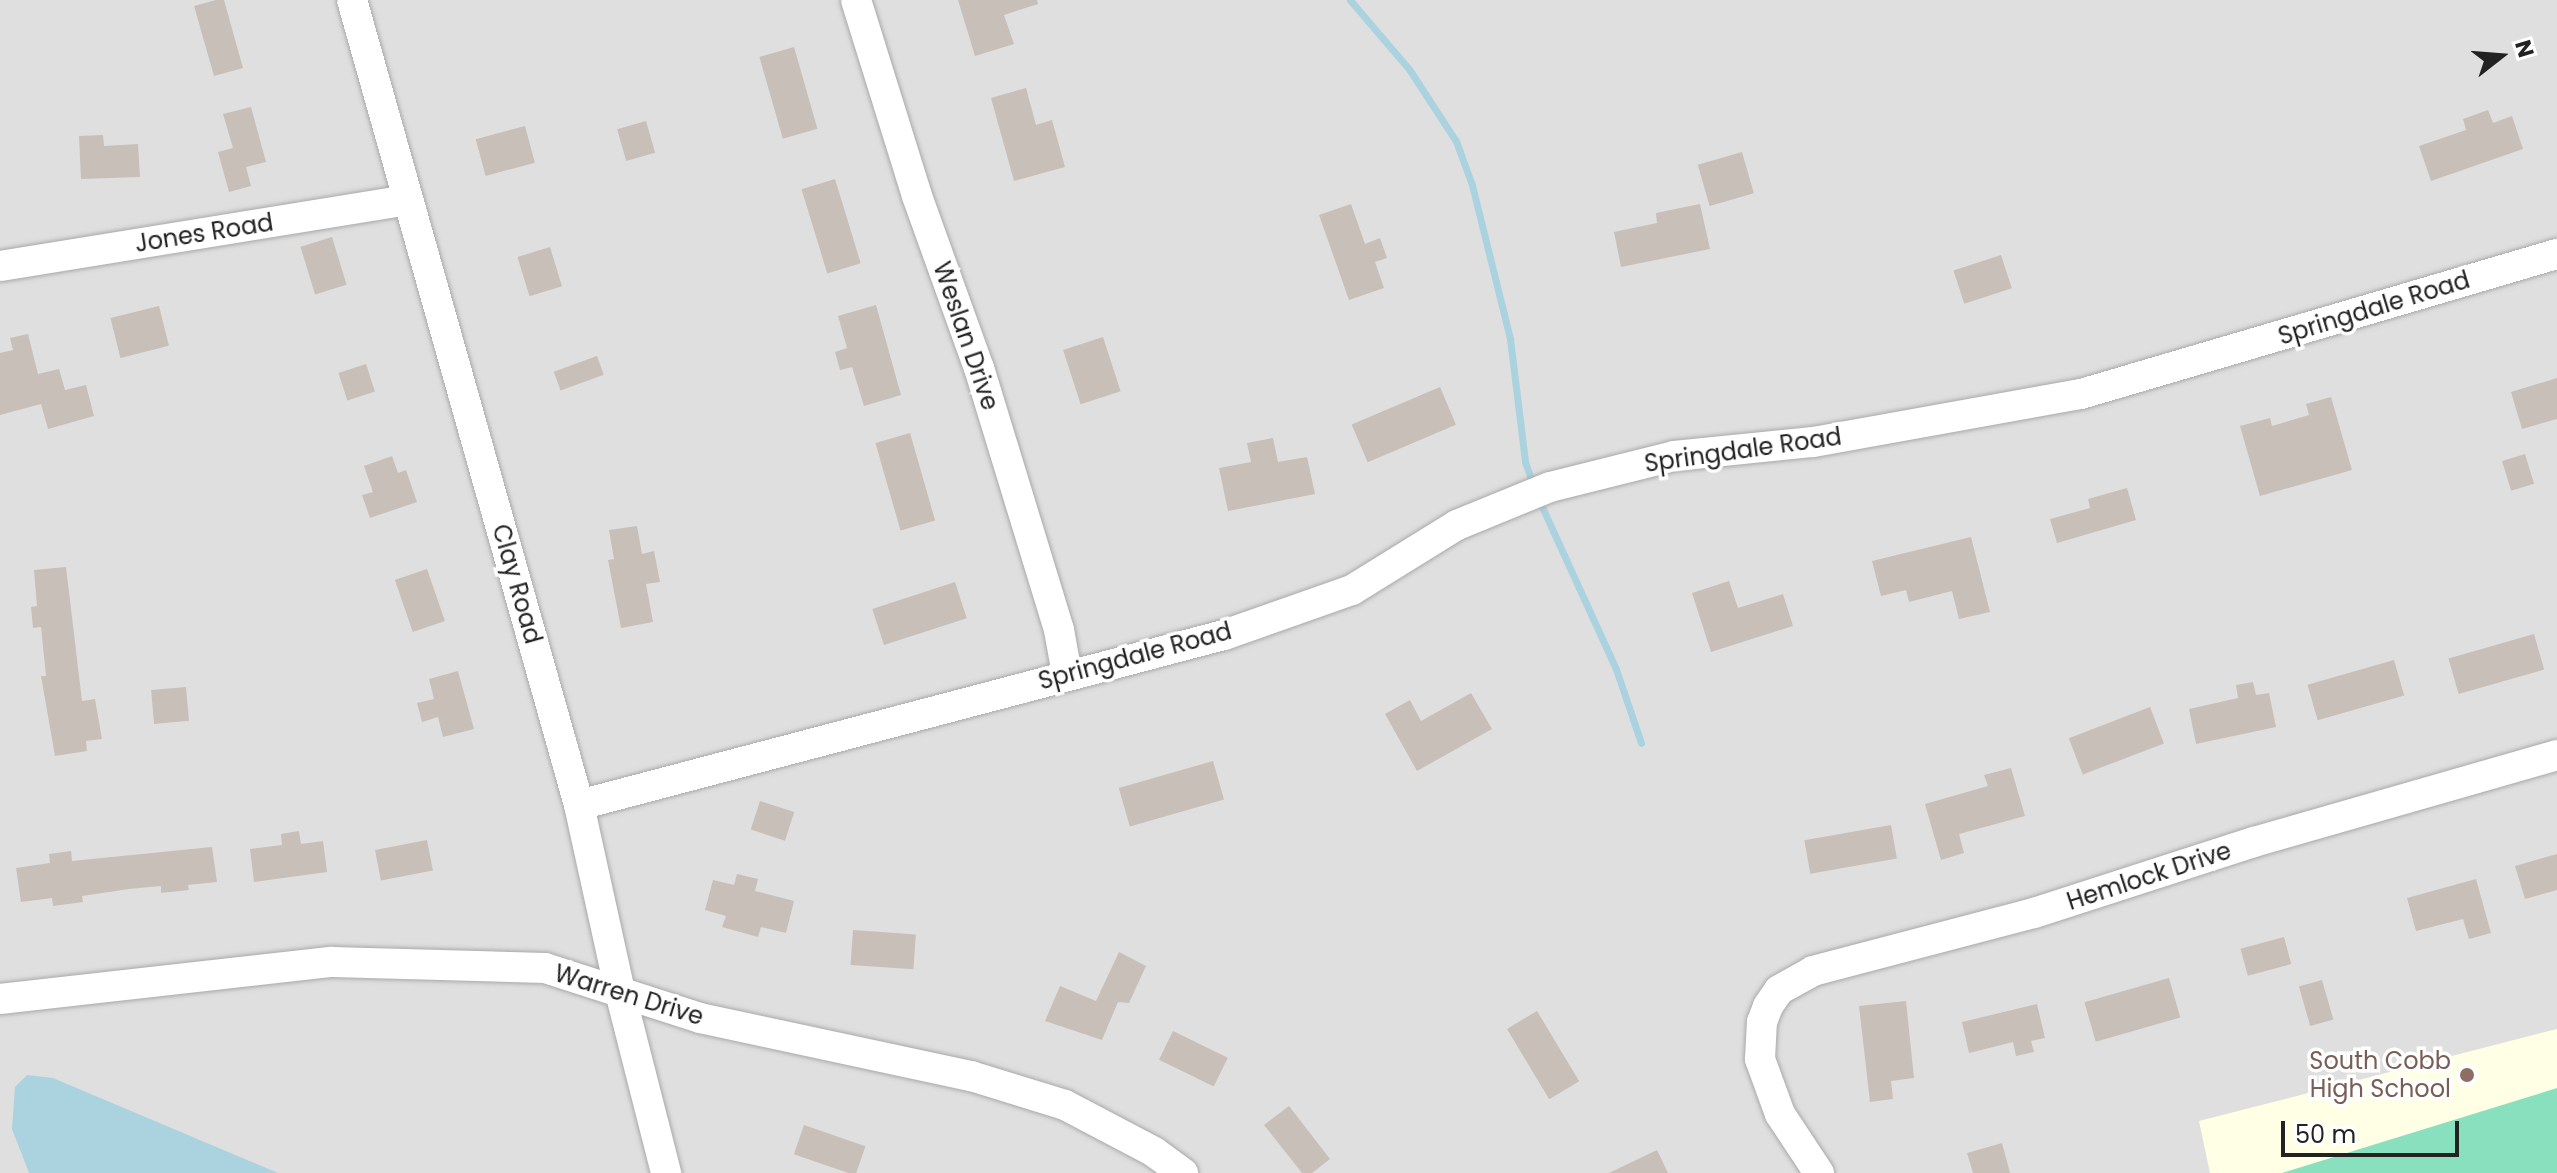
<!DOCTYPE html>
<html>
<head>
<meta charset="utf-8">
<style>
	body { margin:0 }
	#map { position:relative; width:2557px; height:1173px; overflow:hidden; background:#f2efe9; font-family:Poppins,sans-serif }
	div>[style] { position:absolute }
	.residential>* { inset:0; background:#e0dfdf; transform-origin:0 0 }
	.education>* { inset:0; background:#ffffe5 }
	.pitch>* { inset:0; background:#88e0be }
	.water>* { inset:0; background:#aad3df }
	.stream>* { height:7px; margin:-3.5px; padding:0 3.5px; transform-origin:3.5px; border-radius:3.5px; background:#aad3df }
	.building>* { inset:0; background:#c7bfb8; transform-origin:0 0 }
	.roads { filter:drop-shadow(0 0 2px #a9a9a9) drop-shadow(0 0 2px #a9a9a9) }
	.minor>* { height:30px; margin:-15px; padding:0 15px; transform-origin:15px; border-radius:15px; background:#fff }
	.dots>* { width:22px; height:22px; translate:-50% -50%; box-sizing:border-box; border:4px solid #fff; border-radius:50% }
	span { translate:-50% -50%; white-space:nowrap; text-align:center; line-height:1.15; -webkit-text-stroke:7px #fff; paint-order:stroke }
	.street-label { font-size:24px; color:#222 }
	.education-label { font-size:24px; color:#785e54 }
	.right { translate:-100% -50%; text-align:right }
	.north { position:absolute; left:2461px; top:16px; width:80px; height:80px; -webkit-text-stroke:6px #fff; paint-order:stroke; rotate:73deg; font-size:22px; font-weight:700; line-height:32px; text-align:center; color:#222 }
	.north::after { content:''; display:block; margin:auto; width:28px; height:36px; background:#222; clip-path:polygon(50% 0,100% 100%,50% 72%,0 100%) }
	.scale { position:absolute; left:2281px; top:1121px; width:178px; height:36px; box-sizing:border-box; border:4px solid #222; border-top:0; padding-left:10px; font-size:24px; line-height:28px; white-space:nowrap; color:#222; -webkit-text-stroke:6px #fff; paint-order:stroke }
</style>
</head>
<body>
<div id="map">
	<div class="residential">
		<div style="left:0;top:0;width:2557px;height:1173px"></div>
	</div>
	<div class="education">
		<div style="clip-path:polygon(2557px 1029px,2557px 1173px,2210px 1173px,2199px 1121px)"></div>
	</div>
	<div class="pitch">
		<div style="clip-path:polygon(2557px 1088px,2557px 1173px,2282px 1173px)"></div>
	</div>
	<div class="water">
		<div style="clip-path:polygon(27px 1075px,53px 1078px,278px 1173px,29px 1173px,12px 1129px,15px 1087px)"></div>
	</div>
	<div class="stream">
		<div style="left:1350px;top:0;width:91px;rotate:49.5deg"></div>
		<div style="left:1409px;top:69px;width:86px;rotate:56.9deg"></div>
		<div style="left:1456px;top:141px;width:47px;rotate:70deg"></div>
		<div style="left:1472px;top:185px;width:159px;rotate:76.1deg"></div>
		<div style="left:1510px;top:339px;width:124px;rotate:83deg"></div>
		<div style="left:1525px;top:462px;width:27px;rotate:70deg"></div>
		<div style="left:1538px;top:498px;width:188px;rotate:65.5deg"></div>
		<div style="left:1616px;top:669px;width:78px;rotate:71.3deg"></div>
	</div>
	<div class="building">
		<div style="clip-path:polygon(216px 0,224px 0,243px 68px,214px 76px,194px 6px)"></div>
		<div style="clip-path:polygon(958px 0,1037px 0,1038px 4px,1004px 15px,1014px 44px,975px 56px)"></div>
		<div style="left:794px;top:47px;width:85px;height:36px;rotate:74deg"></div>
		<div style="clip-path:polygon(1026px 88px,1036px 125px,1052px 120px,1065px 167px,1014px 181px,991px 98px)"></div>
		<div style="clip-path:polygon(251px 107px,266px 162px,246px 167px,251px 186px,229px 192px,218px 152px,233px 148px,223px 114px)"></div>
		<div style="clip-path:polygon(2488px 110px,2493px 123px,2512px 116px,2523px 149px,2431px 181px,2419px 146px,2466px 130px,2463px 119px)"></div>
		<div style="left:646px;top:121px;width:33px;height:30px;rotate:74deg"></div>
		<div style="left:525px;top:126px;width:38px;height:51px;rotate:75deg"></div>
		<div style="clip-path:polygon(103px 135px,104px 146px,138px 144px,140px 177px,81px 179px,79px 136px)"></div>
		<div style="left:1742px;top:152px;width:43px;height:46px;rotate:74deg"></div>
		<div style="left:835px;top:179px;width:88px;height:35px;rotate:73deg"></div>
		<div style="clip-path:polygon(1351px 204px,1365px 244px,1380px 238px,1387px 258px,1375px 262px,1384px 288px,1349px 300px,1319px 215px)"></div>
		<div style="clip-path:polygon(1700px 204px,1710px 249px,1621px 267px,1614px 232px,1657px 223px,1656px 213px)"></div>
		<div style="left:332px;top:237px;width:50px;height:33px;rotate:73deg"></div>
		<div style="left:550px;top:247px;width:41px;height:34px;rotate:73deg"></div>
		<div style="left:2001px;top:255px;width:35px;height:50px;rotate:72deg"></div>
		<div style="clip-path:polygon(876px 305px,901px 395px,864px 406px,852px 367px,840px 370px,835px 352px,847px 348px,838px 316px)"></div>
		<div style="left:159px;top:306px;width:41px;height:50px;rotate:76deg"></div>
		<div style="clip-path:polygon(28px 334px,38px 374px,59px 369px,65px 390px,86px 385px,94px 416px,48px 429px,41px 404px,0 415px,0 353px,13px 350px,10px 338px)"></div>
		<div style="left:1103px;top:337px;width:57px;height:42px;rotate:72deg"></div>
		<div style="left:597px;top:356px;width:20px;height:46px;rotate:70deg"></div>
		<div style="left:366px;top:364px;width:29px;height:29px;rotate:72deg"></div>
		<div style="clip-path:polygon(2557px 378px,2557px 419px,2522px 429px,2511px 392px)"></div>
		<div style="left:1440px;top:387px;width:41px;height:96px;rotate:67deg"></div>
		<div style="clip-path:polygon(2331px 397px,2352px 470px,2260px 496px,2240px 426px,2270px 418px,2272px 426px,2309px 415px,2306px 404px)"></div>
		<div style="left:910px;top:433px;width:91px;height:36px;rotate:74deg"></div>
		<div style="clip-path:polygon(1273px 438px,1278px 462px,1307px 457px,1315px 494px,1228px 511px,1219px 468px,1251px 462px,1247px 443px)"></div>
		<div style="left:2525px;top:454px;width:31px;height:24px;rotate:73deg"></div>
		<div style="clip-path:polygon(392px 456px,398px 473px,406px 470px,417px 502px,370px 518px,362px 495px,373px 492px,364px 466px)"></div>
		<div style="clip-path:polygon(2127px 488px,2136px 520px,2057px 543px,2050px 519px,2090px 508px,2088px 499px)"></div>
		<div style="clip-path:polygon(637px 526px,642px 554px,654px 551px,660px 582px,646px 584px,653px 622px,621px 628px,608px 560px,614px 559px,609px 530px)"></div>
		<div style="clip-path:polygon(1971px 537px,1990px 612px,1959px 619px,1952px 591px,1909px 602px,1906px 590px,1881px 596px,1872px 561px)"></div>
		<div style="clip-path:polygon(66px 567px,82px 701px,95px 699px,102px 739px,86px 741px,87px 751px,55px 756px,41px 676px,46px 676px,41px 627px,33px 628px,31px 607px,37px 606px,34px 570px)"></div>
		<div style="left:427px;top:569px;width:55px;height:34px;rotate:71deg"></div>
		<div style="clip-path:polygon(1729px 581px,1738px 608px,1783px 594px,1793px 626px,1711px 652px,1692px 593px)"></div>
		<div style="left:955px;top:582px;width:38px;height:87px;rotate:72deg"></div>
		<div style="left:2534px;top:634px;width:37px;height:89px;rotate:74deg"></div>
		<div style="left:2394px;top:660px;width:37px;height:90px;rotate:74deg"></div>
		<div style="clip-path:polygon(458px 671px,474px 729px,443px 737px,438px 717px,422px 722px,417px 703px,434px 699px,429px 679px)"></div>
		<div style="clip-path:polygon(2253px 682px,2256px 695px,2269px 693px,2276px 727px,2196px 744px,2189px 709px,2238px 698px,2236px 685px)"></div>
		<div style="left:186px;top:687px;width:34px;height:35px;rotate:85deg"></div>
		<div style="clip-path:polygon(1471px 693px,1492px 729px,1417px 771px,1385px 714px,1410px 700px,1421px 721px)"></div>
		<div style="left:2150px;top:707px;width:39px;height:87px;rotate:69deg"></div>
		<div style="left:1213px;top:761px;width:40px;height:98px;rotate:74deg"></div>
		<div style="clip-path:polygon(2011px 768px,2025px 816px,1959px 834px,1964px 853px,1941px 860px,1925px 804px,1988px 786px,1984px 775px)"></div>
		<div style="left:760px;top:801px;width:36px;height:30px;rotate:18deg"></div>
		<div style="left:1891px;top:825px;width:34px;height:88px;rotate:80deg"></div>
		<div style="clip-path:polygon(299px 831px,301px 844px,323px 841px,327px 872px,254px 882px,250px 849px,282px 845px,281px 834px)"></div>
		<div style="left:427px;top:840px;width:31px;height:53px;rotate:79deg"></div>
		<div style="clip-path:polygon(212px 847px,217px 882px,188px 885px,189px 890px,161px 893px,161px 886px,129px 889px,82px 896px,83px 902px,53px 906px,52px 898px,21px 902px,16px 868px,50px 863px,49px 854px,71px 851px,72px 861px)"></div>
		<div style="clip-path:polygon(2557px 854px,2557px 890px,2525px 899px,2515px 866px)"></div>
		<div style="clip-path:polygon(737px 874px,758px 879px,755px 891px,794px 901px,786px 933px,761px 927px,758px 937px,722px 927px,726px 916px,705px 910px,713px 880px,734px 885px)"></div>
		<div style="clip-path:polygon(2476px 879px,2491px 933px,2469px 939px,2463px 919px,2416px 931px,2407px 898px)"></div>
		<div style="left:853px;top:930px;width:63px;height:35px;rotate:4deg"></div>
		<div style="left:2284px;top:937px;width:28px;height:45px;rotate:75deg"></div>
		<div style="clip-path:polygon(1119px 952px,1146px 966px,1129px 1003px,1118px 1002px,1102px 1040px,1045px 1021px,1060px 986px,1096px 1001px)"></div>
		<div style="left:2169px;top:978px;width:41px;height:88px;rotate:74deg"></div>
		<div style="left:2322px;top:980px;width:41px;height:24px;rotate:74deg"></div>
		<div style="clip-path:polygon(1906px 1001px,1914px 1078px,1891px 1081px,1893px 1099px,1870px 1102px,1859px 1006px)"></div>
		<div style="clip-path:polygon(2037px 1004px,2045px 1038px,2031px 1041px,2034px 1052px,2016px 1056px,2013px 1042px,1969px 1053px,1962px 1022px)"></div>
		<div style="left:1537px;top:1011px;width:82px;height:35px;rotate:59deg"></div>
		<div style="left:1173px;top:1031px;width:61px;height:32px;rotate:26deg"></div>
		<div style="clip-path:polygon(1289px 1106px,1330px 1159px,1312px 1173px,1302px 1173px,1264px 1125px)"></div>
		<div style="left:804px;top:1125px;width:65px;height:31px;rotate:19deg"></div>
		<div style="clip-path:polygon(2002px 1143px,2010px 1173px,1973px 1173px,1967px 1153px)"></div>
		<div style="clip-path:polygon(1657px 1150px,1668px 1173px,1609px 1173px)"></div>
	</div>
	<div class="roads">
		<div class="minor">
			<div style="left:352px;top:0;width:836px;rotate:74.25deg"></div>
			<div style="left:579px;top:805px;width:191px;rotate:77.6deg"></div>
			<div style="left:620px;top:992px;width:187px;rotate:75.7deg"></div>
			<div style="left:856px;top:0;width:205px;rotate:72.7deg"></div>
			<div style="left:917px;top:196px;width:183px;rotate:70.2deg"></div>
			<div style="left:979px;top:368px;width:274px;rotate:73deg"></div>
			<div style="left:1059px;top:630px;width:45px;rotate:79.7deg"></div>
			<div style="left:0;top:266px;width:413px;rotate:-9.2deg"></div>
			<div style="left:579px;top:805px;width:667px;rotate:-14.77deg"></div>
			<div style="left:1224px;top:635px;width:136px;rotate:-19.4deg"></div>
			<div style="left:1352px;top:590px;width:123px;rotate:-31.8deg"></div>
			<div style="left:1457px;top:525px;width:100px;rotate:-22.2deg"></div>
			<div style="left:1550px;top:487px;width:128px;rotate:-14deg"></div>
			<div style="left:1674px;top:456px;width:140px;rotate:-5.8deg"></div>
			<div style="left:1813px;top:442px;width:272px;rotate:-10.2deg"></div>
			<div style="left:2081px;top:394px;width:496px;rotate:-16.4deg"></div>
			<div style="left:0;top:999px;width:334px;rotate:-6.4deg"></div>
			<div style="left:332px;top:962px;width:213px;rotate:1.6deg"></div>
			<div style="left:545px;top:968px;width:163px;rotate:17.9deg"></div>
			<div style="left:700px;top:1018px;width:277px;rotate:12.1deg"></div>
			<div style="left:971px;top:1076px;width:98px;rotate:17.1deg"></div>
			<div style="left:1065px;top:1105px;width:101px;rotate:27.8deg"></div>
			<div style="left:1154px;top:1152px;width:36px;rotate:36deg"></div>
			<div style="left:1819px;top:1173px;width:71px;rotate:-123.5deg"></div>
			<div style="left:1780px;top:1114px;width:59px;rotate:-110deg"></div>
			<div style="left:1760px;top:1059px;width:37px;rotate:-87deg"></div>
			<div style="left:1762px;top:1022px;width:17px;rotate:-69deg"></div>
			<div style="left:1768px;top:1006px;width:19px;rotate:-55deg"></div>
			<div style="left:1779px;top:990px;width:39px;rotate:-29deg"></div>
			<div style="left:1813px;top:971px;width:228px;rotate:-14.7deg"></div>
			<div style="left:2034px;top:913px;width:231px;rotate:-17.9deg"></div>
			<div style="left:2254px;top:842px;width:315px;rotate:-16deg"></div>
		</div>
	</div>
	<div class="dots">
		<div style="left:2467px;top:1075px;background:#8d6e63"></div>
	</div>
	<div class="street-label">
		<span style="left:204px;top:233px;rotate:-9deg">Jones Road</span>
		<span style="left:2374px;top:308px;rotate:-17deg">Springdale Road</span>
		<span style="left:966px;top:336px;rotate:71deg">Weslan Drive</span>
		<span style="left:1743px;top:450px;rotate:-8deg">Springdale Road</span>
		<span style="left:517px;top:584px;rotate:74deg">Clay Road</span>
		<span style="left:1135px;top:656px;rotate:-15deg">Springdale Road</span>
		<span style="left:2149px;top:876px;rotate:-18deg">Hemlock Drive</span>
		<span style="left:629px;top:995px;rotate:17deg">Warren Drive</span>
	</div>
	<div class="education-label">
		<span class="right" style="left:2451px;top:1075px">South Cobb<br>High School</span>
	</div>
	<div class="north">N</div>
	<div class="scale">50 m</div>
</div>
</body>
</html>
